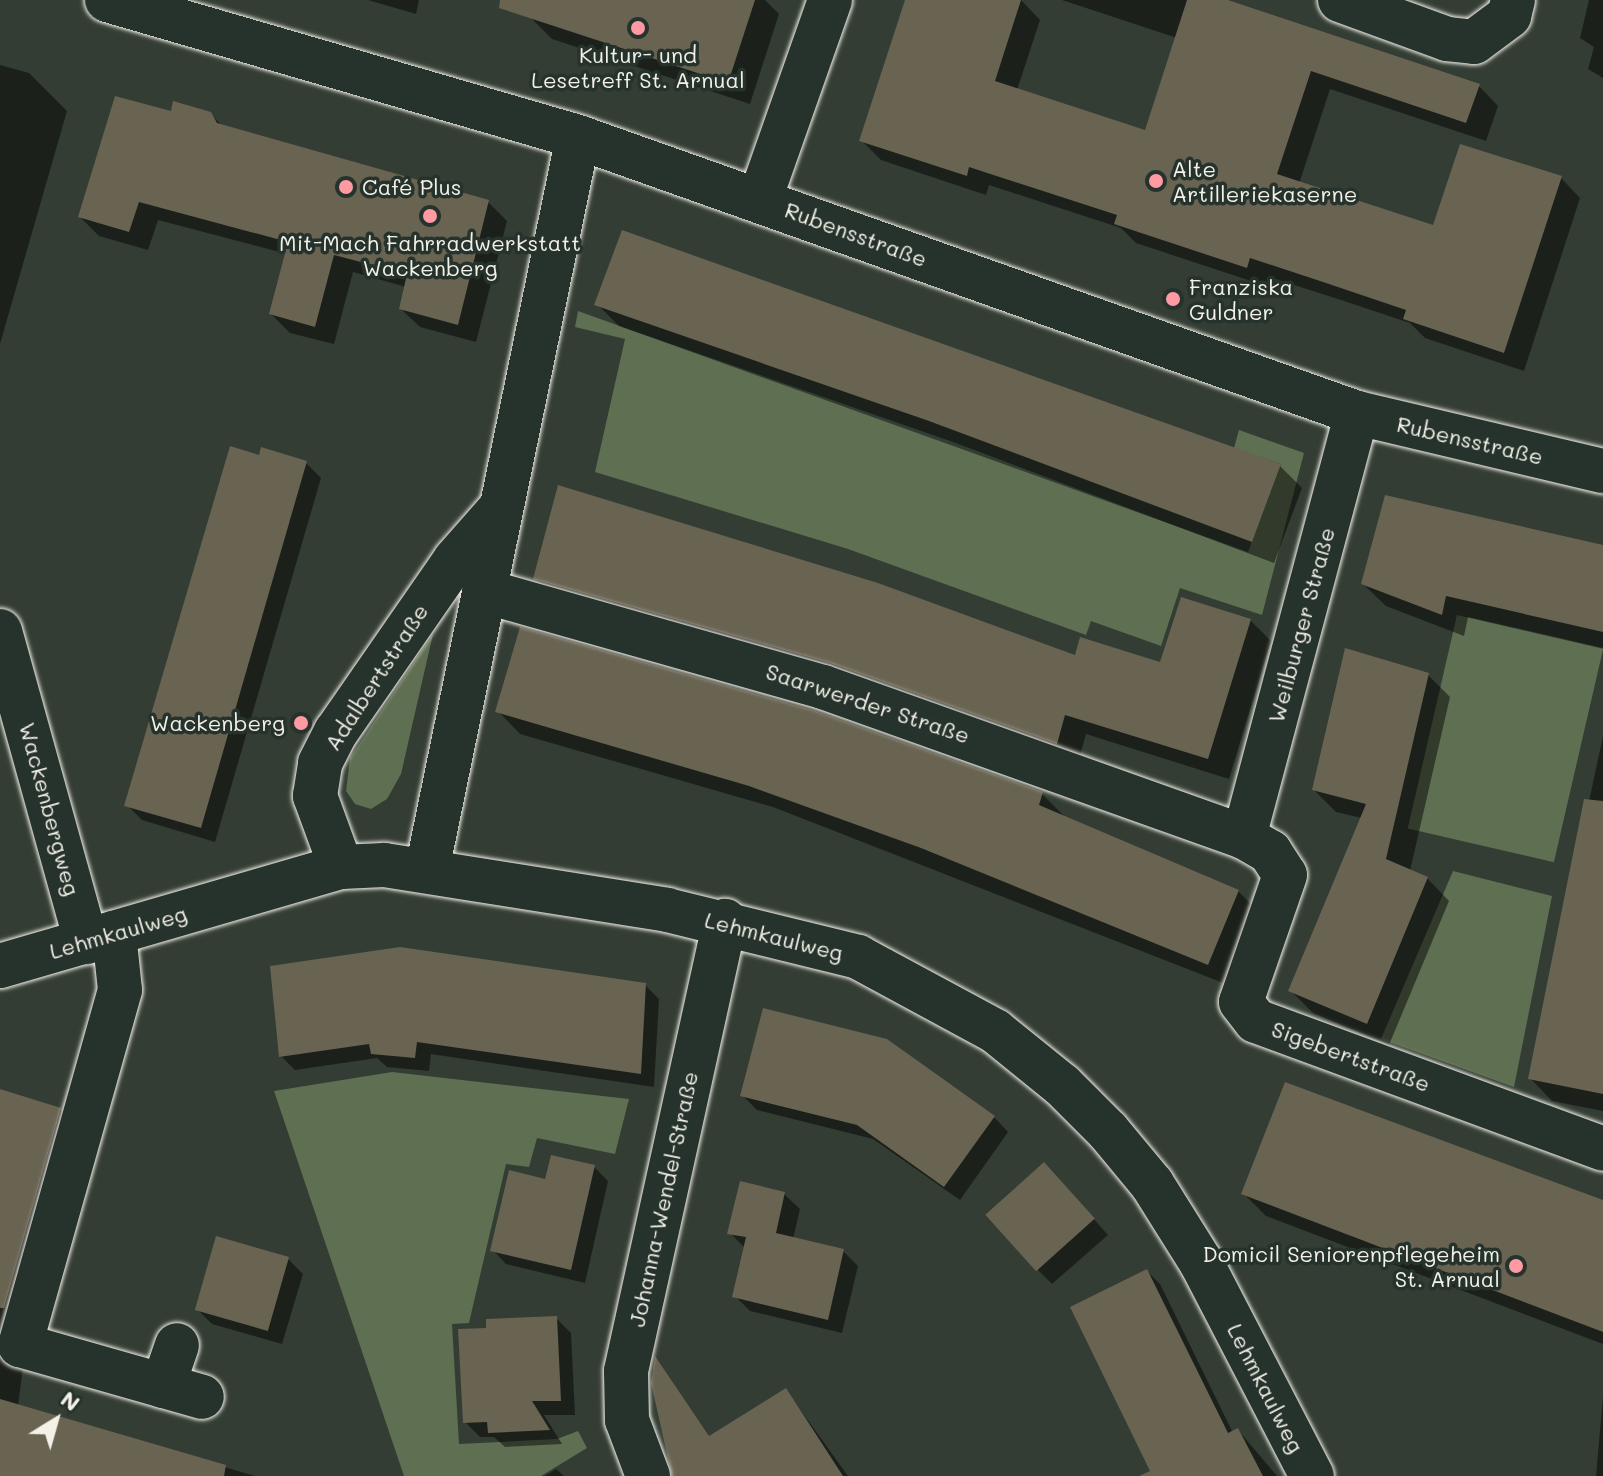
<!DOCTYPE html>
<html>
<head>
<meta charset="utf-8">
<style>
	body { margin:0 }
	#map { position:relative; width:1603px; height:1476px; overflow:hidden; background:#333d34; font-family:Mali,sans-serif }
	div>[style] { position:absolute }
	.green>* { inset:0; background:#5f6f51; transform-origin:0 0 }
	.shadow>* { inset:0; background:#0007 }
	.building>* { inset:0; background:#696351; transform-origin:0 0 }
	.roads { filter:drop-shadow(0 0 2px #f4f1e8) drop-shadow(0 0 2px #f4f1e8) }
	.minor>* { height:44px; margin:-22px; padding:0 22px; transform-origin:22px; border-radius:22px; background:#26332d }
	.dots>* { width:22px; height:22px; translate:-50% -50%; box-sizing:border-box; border:4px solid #26332d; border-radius:50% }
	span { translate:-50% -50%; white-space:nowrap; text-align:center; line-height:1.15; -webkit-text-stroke:7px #26332d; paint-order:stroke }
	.poi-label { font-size:22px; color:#f4f1e8 }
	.left { translate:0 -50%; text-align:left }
	.right { translate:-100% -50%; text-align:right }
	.street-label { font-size:22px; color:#f4f1e8 }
	.north { position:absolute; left:16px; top:1380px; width:80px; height:80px; -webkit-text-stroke:6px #26332d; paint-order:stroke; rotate:37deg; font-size:22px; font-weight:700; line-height:32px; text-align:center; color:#f4f1e8 }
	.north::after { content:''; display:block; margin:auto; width:28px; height:36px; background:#f4f1e8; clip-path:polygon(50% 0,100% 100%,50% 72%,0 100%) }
</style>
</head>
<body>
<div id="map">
	<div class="green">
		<div style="clip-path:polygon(578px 311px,1248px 552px,1281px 464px,1234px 448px,1239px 430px,1304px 453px,1262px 615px,1180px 588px,1161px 646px,1091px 621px,1086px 635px,848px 549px,595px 472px,625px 339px,575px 327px)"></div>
		<div style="left:1457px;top:615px;width:150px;height:219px;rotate:13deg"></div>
		<div style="clip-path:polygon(433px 634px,401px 774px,387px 799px,371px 809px,355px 804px,346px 791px,350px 758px)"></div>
		<div style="clip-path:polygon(1453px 871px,1552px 896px,1514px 1087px,1381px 1039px)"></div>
		<div style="clip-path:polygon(392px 1072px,629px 1099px,615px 1154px,537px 1138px,529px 1167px,506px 1164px,469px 1323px,452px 1324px,459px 1444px,557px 1439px,578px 1431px,587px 1448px,541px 1476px,404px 1476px,274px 1091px)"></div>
	</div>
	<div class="shadow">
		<div style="clip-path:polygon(368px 0,419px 0,416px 14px)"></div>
		<div style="clip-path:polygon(535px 0,765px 0,779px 14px,750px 104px,552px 39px,530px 17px)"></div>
		<div style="clip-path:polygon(907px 0,1021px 0,1040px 20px,1017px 90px,1147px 132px,1177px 38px,1062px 0,1221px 0,1479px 86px,1498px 106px,1486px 141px,1330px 89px,1299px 184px,1434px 227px,1561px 178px,1580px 198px,1524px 371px,1425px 338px,1410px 323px,1341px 300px,1269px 277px,1266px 286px,1136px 243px,1121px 228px,989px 185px,986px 195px,881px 160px,862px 141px)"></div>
		<div style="clip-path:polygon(1589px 0,1603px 0,1603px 78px,1588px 69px,1594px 47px,1580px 38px)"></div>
		<div style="clip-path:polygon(0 65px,29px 73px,67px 111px,0 344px)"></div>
		<div style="clip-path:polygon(173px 113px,210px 113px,224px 128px,488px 202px,507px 221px,476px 342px,420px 327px,401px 309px,406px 287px,353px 272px,334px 344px,290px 333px,271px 314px,287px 254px,158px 220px,148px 250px,99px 236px,80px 217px)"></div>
		<div style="clip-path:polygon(597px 304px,1280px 466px,1302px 488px,1274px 563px,953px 442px,619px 326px)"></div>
		<div style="clip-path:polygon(260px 457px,306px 463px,321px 478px,215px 842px,142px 820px,127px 805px)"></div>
		<div style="clip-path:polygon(1603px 548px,1603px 648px,1468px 617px,1464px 636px,1386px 606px,1363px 584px)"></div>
		<div style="clip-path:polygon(535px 578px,1076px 658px,1162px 664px,1250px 620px,1271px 641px,1229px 779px,1086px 734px,1078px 763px,556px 599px)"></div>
		<div style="clip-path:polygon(521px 629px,1042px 794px,1064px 816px,1238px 891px,1260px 913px,1231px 986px,773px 807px,520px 734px,498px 711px)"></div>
		<div style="clip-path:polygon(1428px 675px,1450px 697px,1410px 871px,1427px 878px,1449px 901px,1389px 1045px,1313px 1013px,1291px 991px,1362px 818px,1336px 812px,1314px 790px)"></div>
		<div style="clip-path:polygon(1603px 736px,1603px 1111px,1552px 1101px,1530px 1078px)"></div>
		<div style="clip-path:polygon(645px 985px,659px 999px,654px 1087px,431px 1054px,429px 1071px,387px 1067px,377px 1058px,295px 1070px,281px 1056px)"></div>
		<div style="clip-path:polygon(0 1091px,60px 1109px,88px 1138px,23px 1367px,18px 1406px,255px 1476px,0 1476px)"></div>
		<div style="clip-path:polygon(743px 1096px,994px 1117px,1008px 1132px,960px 1200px,873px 1139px,757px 1110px)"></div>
		<div style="clip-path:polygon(594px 1167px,608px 1181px,585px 1283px,506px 1264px,493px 1250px,547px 1181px)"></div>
		<div style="clip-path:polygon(1058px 1179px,1108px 1235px,1052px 1284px,1038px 1270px)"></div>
		<div style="clip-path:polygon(784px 1194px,800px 1209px,793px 1239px,843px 1251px,858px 1266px,842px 1333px,750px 1311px,735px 1296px,746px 1249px,730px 1233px)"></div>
		<div style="clip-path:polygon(1244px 1194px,1603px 1202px,1603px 1344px,1266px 1216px)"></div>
		<div style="clip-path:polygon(288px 1259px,303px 1274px,282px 1344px,212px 1324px,197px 1309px)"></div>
		<div style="clip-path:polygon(1147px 1271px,1160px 1284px,1233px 1433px,1238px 1430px,1277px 1476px,1178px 1476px)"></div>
		<div style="clip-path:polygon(556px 1318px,571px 1333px,575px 1415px,544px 1415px,562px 1444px,505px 1447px,494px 1437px,480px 1437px,465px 1422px,488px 1329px)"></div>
		<div style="clip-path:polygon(656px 1360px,710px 1438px,786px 1390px,848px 1476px,724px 1476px)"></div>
		<div style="clip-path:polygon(1603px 1396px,1603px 1476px,1596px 1476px)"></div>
		<div style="clip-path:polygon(556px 1469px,564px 1476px,545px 1476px)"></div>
	</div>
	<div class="building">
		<div style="clip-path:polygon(500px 0,755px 0,728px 83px,499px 8px)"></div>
		<div style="clip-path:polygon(905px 0,1021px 0,995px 81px,1145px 130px,1187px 0,1228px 0,1480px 84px,1466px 123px,1311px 71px,1277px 174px,1433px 225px,1460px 144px,1562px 176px,1504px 353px,1403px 319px,1406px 310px,1320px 281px,1250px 258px,1247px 268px,1114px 224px,1117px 215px,969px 167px,967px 176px,859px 141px)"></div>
		<div style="clip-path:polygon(115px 96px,171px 111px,173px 101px,211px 112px,217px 123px,489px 200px,458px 325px,399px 309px,407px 274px,334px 255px,315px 327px,269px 314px,288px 242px,139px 202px,129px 232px,78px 217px)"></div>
		<div style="clip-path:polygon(622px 230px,1281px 464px,1252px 542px,929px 421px,594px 305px)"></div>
		<div style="clip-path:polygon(230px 446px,259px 455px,261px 447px,307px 461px,201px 828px,124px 806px)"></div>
		<div style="clip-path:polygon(558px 485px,878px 583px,1075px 655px,1080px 637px,1160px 662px,1181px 597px,1251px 619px,1208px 759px,1065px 715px,1057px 744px,830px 663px,533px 579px)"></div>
		<div style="clip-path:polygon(1385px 495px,1603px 545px,1603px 632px,1446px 596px,1442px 615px,1361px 584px)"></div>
		<div style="clip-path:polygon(520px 627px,815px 711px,1043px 792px,1039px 805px,1239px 890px,1208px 965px,921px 848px,749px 786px,495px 712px)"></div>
		<div style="clip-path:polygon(1345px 648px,1429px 673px,1386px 859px,1428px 877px,1367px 1024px,1288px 991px,1366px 804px,1312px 790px)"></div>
		<div style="clip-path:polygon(1584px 799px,1603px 801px,1603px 1094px,1528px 1079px)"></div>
		<div style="clip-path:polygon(400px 947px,646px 983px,641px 1074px,417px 1042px,415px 1058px,371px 1054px,369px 1044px,279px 1057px,270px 966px)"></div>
		<div style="clip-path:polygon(763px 1008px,887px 1039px,995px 1116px,944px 1187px,857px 1125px,740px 1096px)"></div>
		<div style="clip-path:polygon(1285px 1082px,1603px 1200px,1603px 1332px,1241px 1194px)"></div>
		<div style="clip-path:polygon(0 1089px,61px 1108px,4px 1308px,0 1308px)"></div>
		<div style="clip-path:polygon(551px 1155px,595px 1165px,571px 1270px,490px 1251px,509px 1170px,545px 1179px)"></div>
		<div style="left:1044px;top:1162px;width:76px;height:79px;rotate:48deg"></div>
		<div style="clip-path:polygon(740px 1181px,785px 1192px,776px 1233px,844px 1249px,828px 1320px,732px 1297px,746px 1237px,727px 1234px)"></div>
		<div style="left:216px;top:1236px;width:76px;height:77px;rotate:16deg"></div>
		<div style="clip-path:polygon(1147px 1269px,1228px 1433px,1238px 1428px,1263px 1476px,1139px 1476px,1150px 1471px,1070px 1307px)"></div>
		<div style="clip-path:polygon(557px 1316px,561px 1401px,532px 1401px,550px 1430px,488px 1433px,487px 1422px,463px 1423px,458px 1329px,486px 1328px,486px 1319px)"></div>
		<div style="clip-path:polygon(655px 1356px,709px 1436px,786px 1388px,843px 1476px,672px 1476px,651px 1383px)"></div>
		<div style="clip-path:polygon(0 1399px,226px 1465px,224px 1476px,0 1476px)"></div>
	</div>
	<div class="roads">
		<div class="minor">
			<div style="left:107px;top:0;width:491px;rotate:16.2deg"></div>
			<div style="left:578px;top:137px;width:826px;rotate:19.51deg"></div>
			<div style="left:1357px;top:413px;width:253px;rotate:13.3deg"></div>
			<div style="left:1340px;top:0;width:114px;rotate:20deg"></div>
			<div style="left:1447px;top:39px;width:27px;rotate:6deg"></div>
			<div style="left:1474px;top:42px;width:44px;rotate:-36.6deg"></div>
			<div style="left:1509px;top:16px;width:16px;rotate:-76deg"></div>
			<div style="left:760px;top:199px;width:211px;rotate:-70.6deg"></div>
			<div style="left:484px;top:591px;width:352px;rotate:15.8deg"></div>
			<div style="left:823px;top:687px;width:447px;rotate:19.6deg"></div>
			<div style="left:1244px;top:837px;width:30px;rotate:30deg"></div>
			<div style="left:1270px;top:852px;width:27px;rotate:57deg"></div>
			<div style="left:1285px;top:875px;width:134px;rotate:109.1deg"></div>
			<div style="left:1241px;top:1002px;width:24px;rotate:52deg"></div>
			<div style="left:1256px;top:1021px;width:370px;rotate:20.2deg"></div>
			<div style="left:0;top:631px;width:323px;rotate:74.5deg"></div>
			<div style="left:1244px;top:837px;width:439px;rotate:-75.1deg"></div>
			<div style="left:341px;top:867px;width:76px;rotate:-110.1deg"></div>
			<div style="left:315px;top:796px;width:33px;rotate:-81deg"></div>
			<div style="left:320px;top:763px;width:35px;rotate:-63deg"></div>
			<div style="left:336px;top:732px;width:209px;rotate:-55.3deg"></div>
			<div style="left:455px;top:560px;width:67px;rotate:-48.7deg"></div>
			<div style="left:427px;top:870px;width:748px;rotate:-78.36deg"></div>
			<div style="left:114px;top:933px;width:57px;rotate:84deg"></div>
			<div style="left:120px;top:990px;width:369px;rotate:105.7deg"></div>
			<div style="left:20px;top:1345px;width:189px;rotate:15.9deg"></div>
			<div style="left:0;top:966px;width:355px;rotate:-16.2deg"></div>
			<div style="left:341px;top:867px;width:43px;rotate:-2.7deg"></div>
			<div style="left:384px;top:865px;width:287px;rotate:9deg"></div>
			<div style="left:667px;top:910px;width:197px;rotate:13.8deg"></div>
			<div style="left:858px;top:957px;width:156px;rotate:28.4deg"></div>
			<div style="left:995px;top:1031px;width:86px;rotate:38.9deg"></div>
			<div style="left:1062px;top:1085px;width:65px;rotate:45deg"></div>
			<div style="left:1108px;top:1131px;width:69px;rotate:50.3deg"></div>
			<div style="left:1152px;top:1184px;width:94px;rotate:58deg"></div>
			<div style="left:1202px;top:1264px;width:239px;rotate:62.6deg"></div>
			<div style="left:163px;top:1386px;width:43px;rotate:-71.1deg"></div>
			<div style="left:648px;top:1476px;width:60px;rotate:-110.6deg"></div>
			<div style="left:627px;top:1420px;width:49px;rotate:-91.2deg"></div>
			<div style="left:626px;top:1371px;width:461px;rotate:-77.6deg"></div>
		</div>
	</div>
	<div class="dots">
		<div style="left:638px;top:28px;background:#ff9aa2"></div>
		<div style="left:1156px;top:181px;background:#ff9aa2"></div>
		<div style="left:346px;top:187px;background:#ff9aa2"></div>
		<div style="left:430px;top:216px;background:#ff9aa2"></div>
		<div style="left:1173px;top:299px;background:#ff9aa2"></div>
		<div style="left:301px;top:723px;background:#ff9aa2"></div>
		<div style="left:1516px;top:1266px;background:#ff9aa2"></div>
	</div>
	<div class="poi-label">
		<span style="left:638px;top:67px">Kultur- und<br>Lesetreff St. Arnual</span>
		<span class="left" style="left:1172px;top:181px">Alte<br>Artilleriekaserne</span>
		<span class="left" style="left:362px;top:187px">Café Plus</span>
		<span style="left:430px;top:255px">Mit-Mach Fahrradwerkstatt<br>Wackenberg</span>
		<span class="left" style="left:1189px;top:299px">Franziska<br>Guldner</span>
		<span class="right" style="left:285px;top:723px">Wackenberg</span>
		<span class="right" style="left:1500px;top:1266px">Domicil Seniorenpflegeheim<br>St. Arnual</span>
	</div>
	<div class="street-label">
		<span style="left:856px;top:234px;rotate:20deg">Rubensstraße</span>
		<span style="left:1470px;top:440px;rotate:13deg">Rubensstraße</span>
		<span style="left:1301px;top:625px;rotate:-75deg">Weilburger Straße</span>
		<span style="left:376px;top:677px;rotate:-57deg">Adalbertstraße</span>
		<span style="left:868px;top:703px;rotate:18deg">Saarwerder Straße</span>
		<span style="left:50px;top:809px;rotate:75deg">Wackenbergweg</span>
		<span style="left:118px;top:932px;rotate:-16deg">Lehmkaulweg</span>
		<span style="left:774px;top:936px;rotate:14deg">Lehmkaulweg</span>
		<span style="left:1351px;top:1056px;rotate:20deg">Sigebertstraße</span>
		<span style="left:663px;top:1199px;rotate:-78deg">Johanna-Wendel-Straße</span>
		<span style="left:1266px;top:1388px;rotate:63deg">Lehmkaulweg</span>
	</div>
	<div class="north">N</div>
</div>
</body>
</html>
